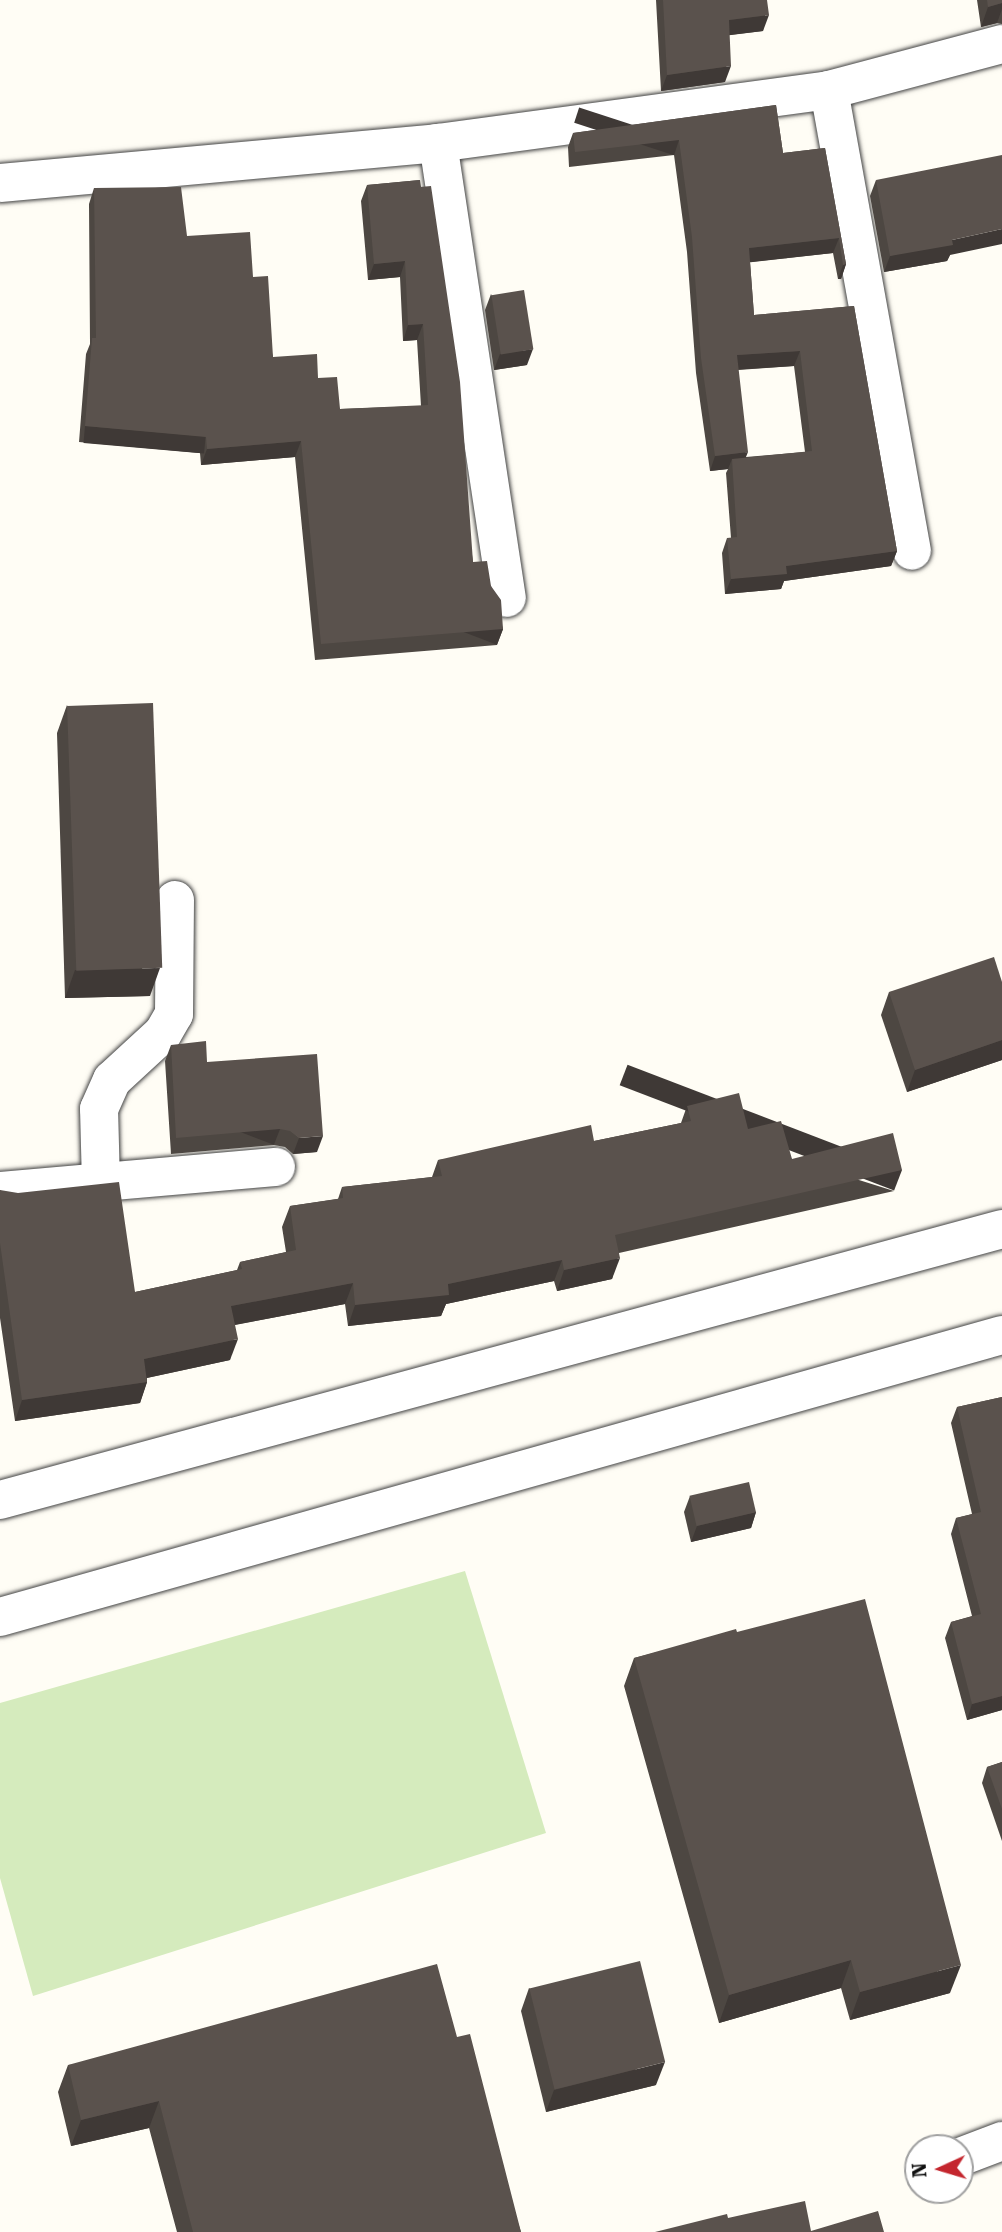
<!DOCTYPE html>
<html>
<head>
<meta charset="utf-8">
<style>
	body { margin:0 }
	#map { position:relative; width:1002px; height:2232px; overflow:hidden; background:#fffdf5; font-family:"Roboto Serif",serif }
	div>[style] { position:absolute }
	.green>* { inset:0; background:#d5ebbd }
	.roads { filter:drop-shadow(0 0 2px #444) drop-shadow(0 0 2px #444) }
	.minor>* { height:38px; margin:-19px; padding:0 19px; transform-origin:19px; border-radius:19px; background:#fff }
	.wall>* { inset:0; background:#4d4742 }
	.shaded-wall>* { inset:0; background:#3f3936; transform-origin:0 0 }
	.building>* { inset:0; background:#5a524d; transform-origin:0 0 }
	span { translate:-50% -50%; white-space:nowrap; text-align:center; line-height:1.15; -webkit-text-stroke:7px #fff; paint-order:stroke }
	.north { position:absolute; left:904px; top:2134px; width:70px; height:70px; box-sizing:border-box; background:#fff; border:2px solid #a0a0a0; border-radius:50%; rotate:266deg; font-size:19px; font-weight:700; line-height:28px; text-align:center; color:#111 }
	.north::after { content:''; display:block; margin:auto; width:24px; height:32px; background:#c4262e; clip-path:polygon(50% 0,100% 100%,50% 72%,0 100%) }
</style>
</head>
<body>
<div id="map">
	<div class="green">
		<div style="clip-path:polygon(465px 1571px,546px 1833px,33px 1996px,0 1878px,0 1703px)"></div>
	</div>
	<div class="roads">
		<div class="minor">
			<div style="left:829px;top:90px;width:468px;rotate:79.8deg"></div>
			<div style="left:438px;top:143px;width:460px;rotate:81.4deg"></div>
			<div style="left:0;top:183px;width:440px;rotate:-5.2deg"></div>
			<div style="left:438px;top:143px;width:395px;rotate:-7.7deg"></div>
			<div style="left:829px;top:90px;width:179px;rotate:-14.9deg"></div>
			<div style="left:101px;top:1184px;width:75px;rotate:-91.5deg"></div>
			<div style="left:99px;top:1109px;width:32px;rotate:-66deg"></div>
			<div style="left:112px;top:1080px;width:69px;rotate:-42.7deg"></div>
			<div style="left:163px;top:1033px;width:22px;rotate:-60deg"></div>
			<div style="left:174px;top:1014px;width:114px;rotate:-89.5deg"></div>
			<div style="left:0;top:1191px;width:277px;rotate:-5deg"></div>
			<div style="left:0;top:1500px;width:1038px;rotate:-15.13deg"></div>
			<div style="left:0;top:1617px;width:1041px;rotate:-15.72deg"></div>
			<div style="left:960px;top:2157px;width:45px;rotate:-20.9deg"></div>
		</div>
	</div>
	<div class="wall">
		<div style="clip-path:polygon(656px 0,767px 0,763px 31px,729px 35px,725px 82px,661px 91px)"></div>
		<div style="clip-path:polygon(977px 0,1002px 0,1002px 24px,997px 23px,981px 27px)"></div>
		<div style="clip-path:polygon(evenodd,776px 105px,783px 153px,825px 148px,846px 264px,841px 279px,838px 279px,833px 253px,750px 262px,754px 315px,854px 306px,897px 551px,891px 566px,784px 581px,781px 589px,725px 594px,722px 553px,727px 538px,731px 538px,726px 473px,728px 469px,710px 471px,696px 373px,687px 252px,674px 155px,569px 167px,568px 147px,573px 133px,776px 105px,794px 366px,805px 452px,746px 457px,738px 370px,794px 366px)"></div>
		<div style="clip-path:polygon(420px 180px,473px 562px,491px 586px,503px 629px,497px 645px,315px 660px,295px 457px,201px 465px,200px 453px,79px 442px,86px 354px,90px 344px,89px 204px,94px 188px,187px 236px,253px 277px,273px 357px,318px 378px,340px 409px,421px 406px,417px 340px,403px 341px,400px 277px,368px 280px,361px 201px,367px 185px)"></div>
		<div style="clip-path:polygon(876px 180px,950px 255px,947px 261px,884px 272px,870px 196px)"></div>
		<div style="clip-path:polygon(491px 294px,527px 365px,494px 370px,485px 310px)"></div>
		<div style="clip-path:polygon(67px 705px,150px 996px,65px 998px,57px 733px)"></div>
		<div style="clip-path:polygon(1002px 982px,1002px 1060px,907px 1092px,881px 1015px,889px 992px)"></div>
		<div style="clip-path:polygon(171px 1045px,207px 1062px,317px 1152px,293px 1154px,285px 1147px,274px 1145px,171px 1154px,165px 1061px)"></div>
		<div style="clip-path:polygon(687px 1106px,748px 1129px,792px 1159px,894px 1191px,619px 1253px,612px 1279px,557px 1291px,554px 1281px,446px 1304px,441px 1316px,348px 1326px,345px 1304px,235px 1325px,230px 1360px,147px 1378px,147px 1382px,140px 1403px,15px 1421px,0 1318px,0 1190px,135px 1292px,237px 1270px,240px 1262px,286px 1252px,282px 1227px,290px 1206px,338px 1199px,342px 1187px,432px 1177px,438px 1160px,594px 1141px,681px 1123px)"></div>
		<div style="clip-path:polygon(1002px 1397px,1002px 1710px,967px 1720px,945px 1638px,951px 1622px,972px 1616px,951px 1534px,956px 1518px,972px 1514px,951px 1423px,957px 1407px)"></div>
		<div style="clip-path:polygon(690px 1496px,756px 1512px,751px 1528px,691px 1542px,684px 1512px)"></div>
		<div style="clip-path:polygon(737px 1632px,950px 1993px,850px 2020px,841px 1988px,719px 2023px,624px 1686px,634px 1658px)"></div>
		<div style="clip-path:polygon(1002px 1762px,1002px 1841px,982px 1783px,987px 1767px)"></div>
		<div style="clip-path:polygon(529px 1988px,656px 2085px,546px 2112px,521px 2011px)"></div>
		<div style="clip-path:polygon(457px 2037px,521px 2232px,177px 2232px,149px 2128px,71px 2146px,58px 2092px,68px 2065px)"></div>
	</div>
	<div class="shaded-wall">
		<div style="clip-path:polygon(1002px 3px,1002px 9px,997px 23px,981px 27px,988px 7px)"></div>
		<div style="clip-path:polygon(769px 15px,763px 31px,723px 36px,729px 20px)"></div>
		<div style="clip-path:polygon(731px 66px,725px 82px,661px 91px,667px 75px)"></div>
		<div style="left:679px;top:140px;width:16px;height:105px;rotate:108deg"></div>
		<div style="clip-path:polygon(1002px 229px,1002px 244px,950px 255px,947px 261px,884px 272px,890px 256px,952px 240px)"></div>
		<div style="clip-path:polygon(839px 238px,833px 253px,744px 263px,749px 248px)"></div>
		<div style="clip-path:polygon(405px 261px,400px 277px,368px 280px,374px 264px)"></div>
		<div style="clip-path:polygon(846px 264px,841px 279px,838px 279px,843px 265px)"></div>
		<div style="clip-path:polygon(423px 324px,417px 340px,403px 341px,408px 325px)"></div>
		<div style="clip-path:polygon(533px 349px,527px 365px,494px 370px,500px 354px)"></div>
		<div style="clip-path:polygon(800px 351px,794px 366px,731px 370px,737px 355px)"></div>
		<div style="left:85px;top:426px;width:121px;height:17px;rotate:5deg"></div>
		<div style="clip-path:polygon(301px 441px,295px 457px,201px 465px,207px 449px)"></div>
		<div style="clip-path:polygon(748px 452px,742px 467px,732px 459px,728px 469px,710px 471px,715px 456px)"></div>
		<div style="clip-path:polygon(897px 551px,891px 566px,784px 581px,781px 589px,725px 594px,731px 579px,786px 566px)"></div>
		<div style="left:503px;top:629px;width:17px;height:183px;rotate:111deg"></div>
		<div style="clip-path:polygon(160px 968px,150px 996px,65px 998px,75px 970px)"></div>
		<div style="clip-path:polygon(1002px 1040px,1002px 1060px,907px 1092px,915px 1070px)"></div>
		<div style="left:280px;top:1129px;width:17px;height:104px;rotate:111deg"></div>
		<div style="clip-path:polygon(323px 1136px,317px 1152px,293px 1154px,299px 1138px)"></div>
		<div style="left:902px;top:1170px;width:22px;height:294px;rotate:111deg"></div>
		<div style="clip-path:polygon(620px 1258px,612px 1279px,557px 1291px,564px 1270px)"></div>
		<div style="clip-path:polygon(562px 1260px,554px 1281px,446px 1304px,441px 1316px,348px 1326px,355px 1305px,448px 1284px)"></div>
		<div style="clip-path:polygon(353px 1283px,345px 1304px,223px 1327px,231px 1306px)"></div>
		<div style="clip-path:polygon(238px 1339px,230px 1360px,137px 1380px,144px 1359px)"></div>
		<div style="clip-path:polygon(147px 1382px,140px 1403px,15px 1421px,22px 1400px)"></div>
		<div style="clip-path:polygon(756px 1512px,751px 1528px,691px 1542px,697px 1526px)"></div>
		<div style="clip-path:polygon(1002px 1696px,1002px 1710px,967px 1720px,972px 1704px)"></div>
		<div style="clip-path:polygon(851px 1960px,841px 1988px,719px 2023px,729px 1995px)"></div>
		<div style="clip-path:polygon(961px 1965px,950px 1993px,850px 2020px,860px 1992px)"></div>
		<div style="clip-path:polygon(665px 2062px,656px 2085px,546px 2112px,554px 2090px)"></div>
		<div style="clip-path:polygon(159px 2101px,149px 2128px,71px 2146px,81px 2120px)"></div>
	</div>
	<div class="building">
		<div style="clip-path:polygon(663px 0,767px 0,769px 15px,729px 20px,731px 66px,667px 75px)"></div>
		<div style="clip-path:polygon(987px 0,1002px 0,1002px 3px,988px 7px)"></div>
		<div style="clip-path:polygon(776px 105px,783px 153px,825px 148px,846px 264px,843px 265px,839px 238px,749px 248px,754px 315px,854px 306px,897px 551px,786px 566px,787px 574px,731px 579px,727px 538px,737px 537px,732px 459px,812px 451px,800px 351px,737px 355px,748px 452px,715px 456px,701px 358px,692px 237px,679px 140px,575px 152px,573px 133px)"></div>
		<div style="clip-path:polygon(1002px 155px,1002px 229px,952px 240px,953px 245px,890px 256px,876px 180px)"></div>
		<div style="clip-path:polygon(420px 180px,420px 187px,431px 186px,460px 382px,473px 562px,487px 561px,491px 586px,501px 600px,503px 629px,321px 644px,301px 441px,207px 449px,206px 437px,85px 426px,92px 338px,96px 338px,94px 188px,181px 187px,187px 236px,250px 232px,253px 277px,268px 276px,273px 357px,317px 354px,318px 378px,337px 377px,340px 409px,428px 405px,423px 324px,408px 325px,405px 261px,374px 264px,367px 185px)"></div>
		<div style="left:524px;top:290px;width:60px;height:33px;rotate:81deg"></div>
		<div style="left:153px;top:703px;width:265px;height:86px;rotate:88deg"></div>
		<div style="clip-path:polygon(994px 957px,1002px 982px,1002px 1040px,915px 1070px,889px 992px)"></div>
		<div style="clip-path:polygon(206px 1041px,207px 1062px,317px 1054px,323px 1136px,299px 1138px,290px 1131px,280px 1129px,176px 1138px,171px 1045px)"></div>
		<div style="clip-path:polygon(739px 1093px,748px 1129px,781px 1121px,792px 1159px,893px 1133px,902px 1170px,615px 1235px,620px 1258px,564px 1270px,562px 1260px,448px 1284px,449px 1295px,355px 1305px,353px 1283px,231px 1306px,238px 1339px,144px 1359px,147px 1382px,22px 1400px,0 1243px,0 1190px,18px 1193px,119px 1182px,135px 1292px,242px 1269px,240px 1262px,296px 1250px,290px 1206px,343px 1198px,342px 1187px,442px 1176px,438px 1160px,591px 1125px,594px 1141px,691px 1121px,687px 1106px)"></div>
		<div style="clip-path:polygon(1002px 1397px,1002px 1696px,972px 1704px,951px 1622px,981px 1614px,956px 1518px,981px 1512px,957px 1407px)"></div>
		<div style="left:749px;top:1482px;width:31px;height:61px;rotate:77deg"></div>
		<div style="clip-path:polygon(865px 1599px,961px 1965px,860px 1992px,851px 1960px,729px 1995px,634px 1658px,736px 1629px,737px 1632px)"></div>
		<div style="clip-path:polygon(1002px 1762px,1002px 1809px,987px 1767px)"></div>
		<div style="left:640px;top:1961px;width:104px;height:114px;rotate:76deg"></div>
		<div style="clip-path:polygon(437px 1964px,457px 2037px,470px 2034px,521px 2232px,193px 2232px,159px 2101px,81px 2120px,68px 2065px)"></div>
		<div style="clip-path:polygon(805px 2201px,811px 2231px,878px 2211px,884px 2232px,655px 2232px,727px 2214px,728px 2218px)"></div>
	</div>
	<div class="north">N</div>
</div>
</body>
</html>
